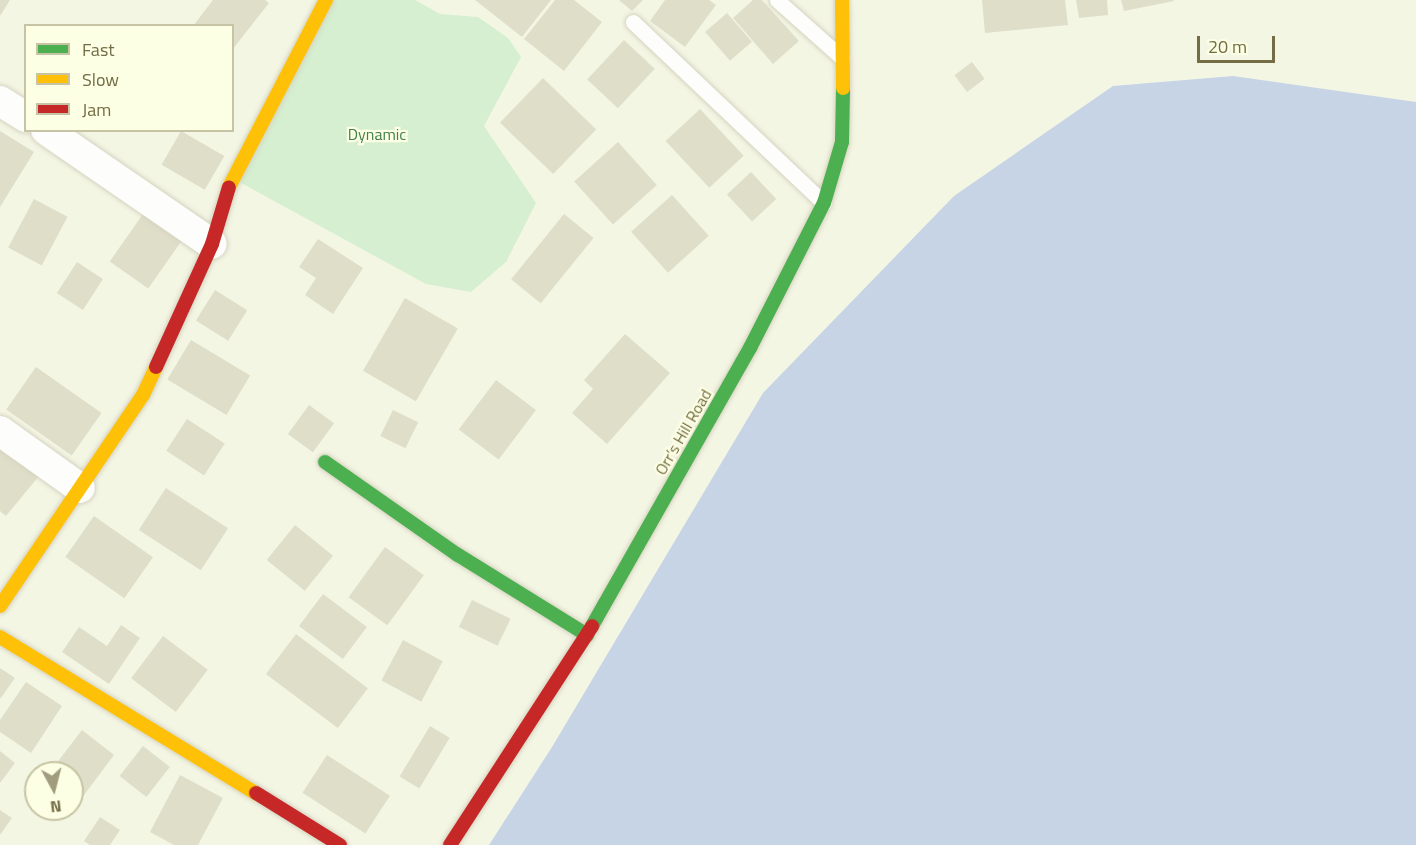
<!DOCTYPE html>
<html>
<head>
<meta charset="utf-8">
<style>
	body { margin:0 }
	#map { position:relative; width:1416px; height:845px; overflow:hidden; background:#f4f6e4; font-family:"Titillium Web",sans-serif }
	div>[style] { position:absolute }
	.green>* { inset:0; background:#d5efd0 }
	.water>* { inset:0; background:#c6d4e6 }
	.building>* { inset:0; background:#dfdec9; transform-origin:0 0 }
	.roads { filter:drop-shadow(0 0 2px #d5d3c0) drop-shadow(0 0 2px #d5d3c0) }
	.lane>* { height:15px; margin:-7.5px; padding:0 7.5px; transform-origin:7.5px; border-radius:7.5px; background:#fdfefb }
	.street>* { height:30px; margin:-15px; padding:0 15px; transform-origin:15px; border-radius:15px; background:#fdfefb }
	.fast>* { height:14px; margin:-7px; padding:0 7px; transform-origin:7px; border-radius:7px; background:#4caf50 }
	.slow>* { height:14px; margin:-7px; padding:0 7px; transform-origin:7px; border-radius:7px; background:#ffc107 }
	.jam>* { height:14px; margin:-7px; padding:0 7px; transform-origin:7px; border-radius:7px; background:#c62828 }
	span { translate:-50% -50%; white-space:nowrap; text-align:center; line-height:1.15; -webkit-text-stroke:4.5px #fdffe4; paint-order:stroke }
	.park-label { font-size:16px; color:#40804c }
	.street-label { font-size:16px; color:#736c45 }
	.legend { position:absolute; left:24px; top:24px; width:210px; height:108px; box-sizing:border-box; background:#fdffe4; border:2px solid #c6c4a4; margin:0; padding:8px 10px; list-style:none; font-size:18px; color:#736c45 }
	.legend li { display:flex; align-items:center; gap:12px; height:30px }
	.legend b { width:30px; border:2px solid #c6c4a4 }
	.north { position:absolute; left:24px; top:761px; width:60px; height:60px; box-sizing:border-box; background:#fdffe4; border:2px solid #c6c4a4; border-radius:50%; rotate:173deg; font-size:16px; font-weight:700; line-height:24px; text-align:center; color:#736c45 }
	.north::after { content:''; display:block; margin:auto; width:21px; height:27px; background:#a09c7d; clip-path:polygon(50% 0,100% 100%,50% 72%,0 100%) }
	.scale { position:absolute; left:1197px; top:36px; width:78px; height:27px; box-sizing:border-box; border:3px solid #736c45; border-top:0; padding-left:8px; font-size:18px; line-height:21px; white-space:nowrap; color:#736c45; -webkit-text-stroke:4px #fdffe4; paint-order:stroke }
</style>
</head>
<body>
<div id="map">
	<div class="green">
		<div style="clip-path:polygon(326px 0,415px 0,440px 14px,478px 17px,508px 38px,521px 57px,484px 126px,536px 203px,506px 262px,471px 292px,426px 284px,232px 178px)"></div>
	</div>
	<div class="water">
		<div style="clip-path:polygon(1233px 76px,1416px 102px,1416px 845px,489px 845px,552px 747px,763px 393px,954px 196px,1113px 86px)"></div>
	</div>
	<div class="building">
		<div style="clip-path:polygon(0 0,10px 0,0 16px)"></div>
		<div style="clip-path:polygon(213px 0,265px 0,269px 3px,232px 50px,232px 26px,193px 26px)"></div>
		<div style="clip-path:polygon(475px 0,551px 0,522px 37px)"></div>
		<div style="clip-path:polygon(555px 0,574px 0,602px 22px,564px 71px,524px 39px)"></div>
		<div style="clip-path:polygon(619px 0,643px 0,632px 11px)"></div>
		<div style="clip-path:polygon(665px 0,709px 0,716px 5px,685px 47px,650px 21px)"></div>
		<div style="clip-path:polygon(753px 0,762px 0,799px 41px,773px 64px,733px 18px)"></div>
		<div style="clip-path:polygon(982px 0,1065px 0,1068px 25px,985px 33px)"></div>
		<div style="clip-path:polygon(1076px 0,1107px 0,1108px 15px,1079px 18px)"></div>
		<div style="clip-path:polygon(1121px 0,1173px 0,1174px 1px,1124px 11px)"></div>
		<div style="left:727px;top:13px;width:38px;height:29px;rotate:49deg"></div>
		<div style="left:624px;top:40px;width:42px;height:54px;rotate:43deg"></div>
		<div style="left:972px;top:62px;width:21px;height:22px;rotate:53deg"></div>
		<div style="left:543px;top:78px;width:74px;height:62px;rotate:44deg"></div>
		<div style="left:700px;top:109px;width:64px;height:47px;rotate:47deg"></div>
		<div style="clip-path:polygon(0 131px,34px 152px,0 207px)"></div>
		<div style="left:181px;top:131px;width:50px;height:39px;rotate:30deg"></div>
		<div style="left:618px;top:142px;width:58px;height:59px;rotate:48deg"></div>
		<div style="left:751px;top:172px;width:37px;height:33px;rotate:47deg"></div>
		<div style="left:672px;top:195px;width:55px;height:55px;rotate:48deg"></div>
		<div style="left:34px;top:199px;width:38px;height:55px;rotate:28deg"></div>
		<div style="left:143px;top:214px;width:47px;height:58px;rotate:35deg"></div>
		<div style="left:564px;top:214px;width:38px;height:84px;rotate:39deg"></div>
		<div style="clip-path:polygon(318px 239px,363px 268px,333px 314px,305px 295px,316px 278px,299px 267px)"></div>
		<div style="left:77px;top:262px;width:31px;height:37px;rotate:33deg"></div>
		<div style="left:215px;top:290px;width:38px;height:36px;rotate:32deg"></div>
		<div style="left:405px;top:298px;width:61px;height:84px;rotate:30deg"></div>
		<div style="clip-path:polygon(625px 334px,670px 373px,607px 444px,572px 413px,593px 389px,584px 380px)"></div>
		<div style="left:191px;top:340px;width:69px;height:46px;rotate:31deg"></div>
		<div style="left:36px;top:367px;width:80px;height:52px;rotate:35deg"></div>
		<div style="left:496px;top:380px;width:50px;height:62px;rotate:37deg"></div>
		<div style="left:309px;top:405px;width:31px;height:36px;rotate:36deg"></div>
		<div style="left:393px;top:410px;width:28px;height:29px;rotate:26deg"></div>
		<div style="left:187px;top:419px;width:45px;height:38px;rotate:33deg"></div>
		<div style="clip-path:polygon(0 444px,39px 476px,6px 516px,0 511px)"></div>
		<div style="left:166px;top:488px;width:74px;height:50px;rotate:33deg"></div>
		<div style="left:94px;top:516px;width:72px;height:50px;rotate:35deg"></div>
		<div style="left:295px;top:525px;width:49px;height:45px;rotate:39deg"></div>
		<div style="left:385px;top:547px;width:48px;height:62px;rotate:36deg"></div>
		<div style="left:323px;top:594px;width:55px;height:40px;rotate:37deg"></div>
		<div style="left:472px;top:600px;width:43px;height:30px;rotate:26deg"></div>
		<div style="clip-path:polygon(121px 625px,140px 638px,109px 684px,62px 652px,79px 627px,107px 646px)"></div>
		<div style="left:296px;top:634px;width:90px;height:50px;rotate:37deg"></div>
		<div style="left:163px;top:636px;width:56px;height:53px;rotate:37deg"></div>
		<div style="left:403px;top:640px;width:45px;height:46px;rotate:28deg"></div>
		<div style="clip-path:polygon(0 668px,15px 678px,0 699px)"></div>
		<div style="clip-path:polygon(26px 682px,62px 706px,31px 753px,0 732px,0 720px)"></div>
		<div style="left:430px;top:726px;width:23px;height:59px;rotate:31deg"></div>
		<div style="clip-path:polygon(82px 730px,114px 755px,78px 803px,72px 799px,72px 773px,49px 773px)"></div>
		<div style="left:143px;top:746px;width:34px;height:38px;rotate:38deg"></div>
		<div style="clip-path:polygon(0 751px,15px 763px,0 783px)"></div>
		<div style="left:327px;top:755px;width:75px;height:45px;rotate:33deg"></div>
		<div style="clip-path:polygon(180px 775px,223px 798px,198px 845px,174px 845px,150px 832px)"></div>
		<div style="clip-path:polygon(0 810px,12px 818px,0 835px)"></div>
		<div style="clip-path:polygon(100px 817px,120px 830px,110px 845px,90px 845px,84px 841px)"></div>
	</div>
	<div class="roads">
		<div class="lane">
			<div style="left:777px;top:0;width:87px;rotate:41.7deg"></div>
			<div style="left:633px;top:22px;width:263px;rotate:43.5deg"></div>
		</div>
		<div class="street">
			<div style="left:0;top:101px;width:31px;rotate:32deg"></div>
			<div style="left:46px;top:130px;width:201px;rotate:34.5deg"></div>
			<div style="left:0;top:431px;width:98px;rotate:35.5deg"></div>
		</div>
		<div class="fast">
			<div style="left:325px;top:462px;width:162px;rotate:35deg"></div>
			<div style="left:458px;top:555px;width:152px;rotate:31.8deg"></div>
			<div style="left:592px;top:626px;width:320px;rotate:-60.4deg"></div>
			<div style="left:750px;top:348px;width:163px;rotate:-63deg"></div>
			<div style="left:824px;top:203px;width:64px;rotate:-73.6deg"></div>
			<div style="left:842px;top:142px;width:54px;rotate:-88.9deg"></div>
		</div>
		<div class="slow">
			<div style="left:842px;top:0;width:88px;rotate:89.3deg"></div>
			<div style="left:229px;top:187px;width:211px;rotate:-62.6deg"></div>
			<div style="left:0;top:606px;width:255px;rotate:-55.9deg"></div>
			<div style="left:143px;top:395px;width:31px;rotate:-65deg"></div>
			<div style="left:0;top:637px;width:300px;rotate:31.4deg"></div>
		</div>
		<div class="jam">
			<div style="left:156px;top:367px;width:135px;rotate:-65.5deg"></div>
			<div style="left:212px;top:244px;width:59px;rotate:-73.4deg"></div>
			<div style="left:256px;top:793px;width:99px;rotate:31.8deg"></div>
			<div style="left:450px;top:845px;width:261px;rotate:-57deg"></div>
		</div>
	</div>
	<div class="park-label">
		<span style="left:377px;top:134px">Dynamic</span>
	</div>
	<div class="street-label">
		<span style="left:683px;top:432px;rotate:-60deg">Orr’s Hill Road</span>
	</div>
	<ul class="legend">
	<li><b style="height:8px;background:#4caf50"></b>Fast</li>
	<li><b style="height:8px;background:#ffc107"></b>Slow</li>
	<li><b style="height:8px;background:#c62828"></b>Jam</li>
	</ul>
	<div class="north">N</div>
	<div class="scale">20 m</div>
</div>
</body>
</html>
